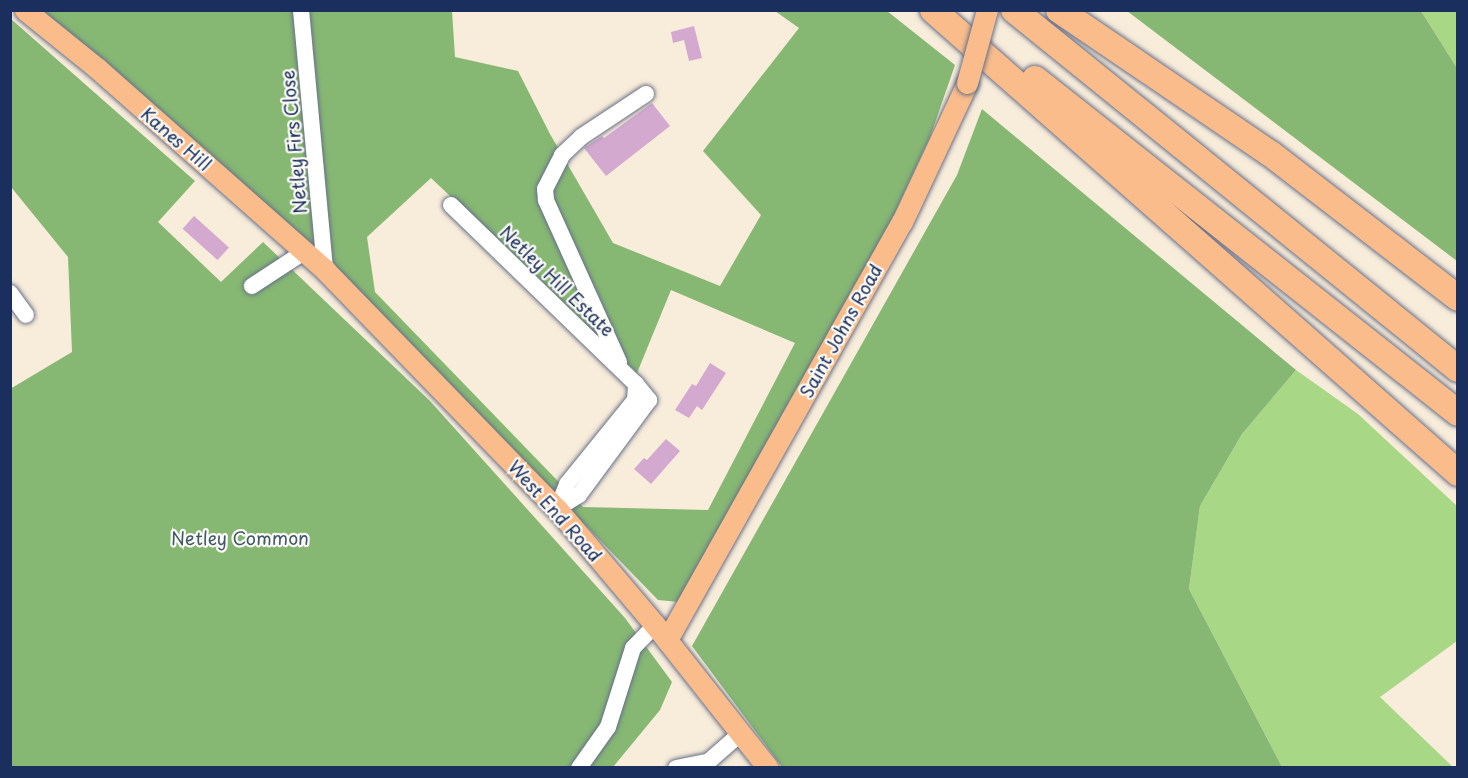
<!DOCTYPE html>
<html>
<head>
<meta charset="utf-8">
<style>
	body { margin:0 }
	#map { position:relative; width:1468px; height:778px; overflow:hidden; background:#f8ecda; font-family:"Playpen Sans",sans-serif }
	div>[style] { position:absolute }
	.green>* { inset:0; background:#a8d886 }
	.forest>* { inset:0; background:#86b873 }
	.building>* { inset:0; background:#d3a9d0; transform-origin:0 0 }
	.roads { filter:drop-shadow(0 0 2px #687189) drop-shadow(0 0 2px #687189) }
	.minor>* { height:16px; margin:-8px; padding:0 8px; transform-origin:8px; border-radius:8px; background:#fff }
	.major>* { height:21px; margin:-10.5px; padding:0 10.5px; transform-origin:10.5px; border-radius:10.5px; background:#f9bc8a }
	.highway>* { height:26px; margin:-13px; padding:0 13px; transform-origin:13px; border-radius:13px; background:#f9bc8a }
	.bridges { filter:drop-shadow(0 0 2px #687189) drop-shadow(0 0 2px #687189) }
	.major-bridge>* { height:21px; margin:-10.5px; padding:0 10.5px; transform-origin:10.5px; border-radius:10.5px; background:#f9bc8a }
	span { translate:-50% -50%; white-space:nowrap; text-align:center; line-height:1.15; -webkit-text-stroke:4.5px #fdfcf7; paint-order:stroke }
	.street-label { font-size:18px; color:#1b2f5e }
	.park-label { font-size:18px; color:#3e5968 }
	.frame { position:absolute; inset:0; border:12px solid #1b2f5e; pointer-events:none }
</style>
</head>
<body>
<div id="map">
	<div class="green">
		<div style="clip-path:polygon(1421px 11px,1457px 11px,1457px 68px)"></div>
		<div style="clip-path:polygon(1296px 370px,1358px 414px,1457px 506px,1457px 641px,1380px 697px,1453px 767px,1282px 767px,1189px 589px,1200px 506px,1242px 434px)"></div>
	</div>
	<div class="forest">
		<div style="clip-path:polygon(evenodd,40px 11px,452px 11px,455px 57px,518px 71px,550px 134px,613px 243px,720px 286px,761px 215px,703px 151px,799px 28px,775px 11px,887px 11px,955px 65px,930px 137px,886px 232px,679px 602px,658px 600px,359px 292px,40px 11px,431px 178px,637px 373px,671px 290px,795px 343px,708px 510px,583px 507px,375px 292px,367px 237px,431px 178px)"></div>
		<div style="clip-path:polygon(1127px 11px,1421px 11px,1457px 68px,1457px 261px)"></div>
		<div style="clip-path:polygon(11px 19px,195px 181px,158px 222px,221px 282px,263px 242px,430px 401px,625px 618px,672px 682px,660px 710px,613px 767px,11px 767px,10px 389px,72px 352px,68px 257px,11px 187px)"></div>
		<div style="clip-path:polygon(982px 109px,1296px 370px,1242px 434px,1200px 506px,1189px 589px,1282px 767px,782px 767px,692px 646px,957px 175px)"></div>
	</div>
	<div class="building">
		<div style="clip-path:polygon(694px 26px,702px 58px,689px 61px,684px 40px,673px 43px,671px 32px)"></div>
		<div style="clip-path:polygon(652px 103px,670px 126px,606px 176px,584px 148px,602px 136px,604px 138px)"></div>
		<div style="left:194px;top:216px;width:47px;height:17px;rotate:42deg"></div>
		<div style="clip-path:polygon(710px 363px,726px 373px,702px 410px,697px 406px,689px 418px,675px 410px,692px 384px,696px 386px)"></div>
		<div style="clip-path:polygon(666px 439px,680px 451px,651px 484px,634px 469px,644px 458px,647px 460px)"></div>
	</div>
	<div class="roads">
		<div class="minor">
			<div style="left:301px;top:10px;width:261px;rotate:84.7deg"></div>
			<div style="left:451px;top:205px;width:257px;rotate:44.1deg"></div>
			<div style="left:636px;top:384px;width:21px;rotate:51deg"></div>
			<div style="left:649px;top:400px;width:118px;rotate:126.4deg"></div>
			<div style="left:579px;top:495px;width:26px;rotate:148deg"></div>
			<div style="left:252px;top:286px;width:62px;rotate:-33.2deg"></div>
			<div style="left:10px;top:293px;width:27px;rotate:54deg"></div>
			<div style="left:619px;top:362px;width:178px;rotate:-114.3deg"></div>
			<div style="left:546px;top:200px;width:11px;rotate:-95deg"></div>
			<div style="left:545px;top:189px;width:38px;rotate:-63deg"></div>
			<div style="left:562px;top:155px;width:26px;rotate:-43deg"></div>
			<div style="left:581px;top:137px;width:78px;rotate:-33.5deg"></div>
			<div style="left:557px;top:509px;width:27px;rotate:-68deg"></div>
			<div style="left:567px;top:484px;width:108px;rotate:-51deg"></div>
			<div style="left:635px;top:400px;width:16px;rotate:-86deg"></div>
			<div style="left:579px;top:768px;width:50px;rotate:-54.7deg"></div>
			<div style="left:608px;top:727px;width:83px;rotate:-72.4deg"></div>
			<div style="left:633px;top:648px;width:32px;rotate:-46deg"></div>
			<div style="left:676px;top:768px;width:33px;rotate:-11deg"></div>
			<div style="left:708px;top:762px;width:44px;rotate:-41.3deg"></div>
		</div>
		<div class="major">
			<div style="left:25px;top:10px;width:92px;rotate:38.9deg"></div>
			<div style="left:97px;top:68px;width:305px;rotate:41.5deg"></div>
			<div style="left:325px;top:270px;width:333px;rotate:45.9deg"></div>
			<div style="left:557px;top:509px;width:152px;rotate:49.8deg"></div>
			<div style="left:655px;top:625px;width:182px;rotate:51.7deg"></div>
			<div style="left:667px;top:640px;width:480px;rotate:-60.7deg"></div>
			<div style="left:902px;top:222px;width:153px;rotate:-64.9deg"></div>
		</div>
		<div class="highway">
			<div style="left:933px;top:10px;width:700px;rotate:41.41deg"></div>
			<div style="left:1014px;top:10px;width:571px;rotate:38.96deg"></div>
			<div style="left:1059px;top:10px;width:256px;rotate:34.2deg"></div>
			<div style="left:1271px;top:154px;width:236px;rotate:37.6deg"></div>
			<div style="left:1035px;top:79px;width:539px;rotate:38.29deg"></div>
		</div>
	</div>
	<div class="bridges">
		<div class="major-bridge">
			<div style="left:967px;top:83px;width:76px;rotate:-74.7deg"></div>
		</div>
	</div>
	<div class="street-label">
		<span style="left:176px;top:139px;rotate:41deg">Kanes Hill</span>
		<span style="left:294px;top:142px;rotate:-95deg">Netley Firs Close</span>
		<span style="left:557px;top:281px;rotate:44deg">Netley Hill Estate</span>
		<span style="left:841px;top:331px;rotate:-61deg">Saint Johns Road</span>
		<span style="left:555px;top:511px;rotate:48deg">West End Road</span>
	</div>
	<div class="park-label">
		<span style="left:240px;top:538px">Netley Common</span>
	</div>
	<div class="frame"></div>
</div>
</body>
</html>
